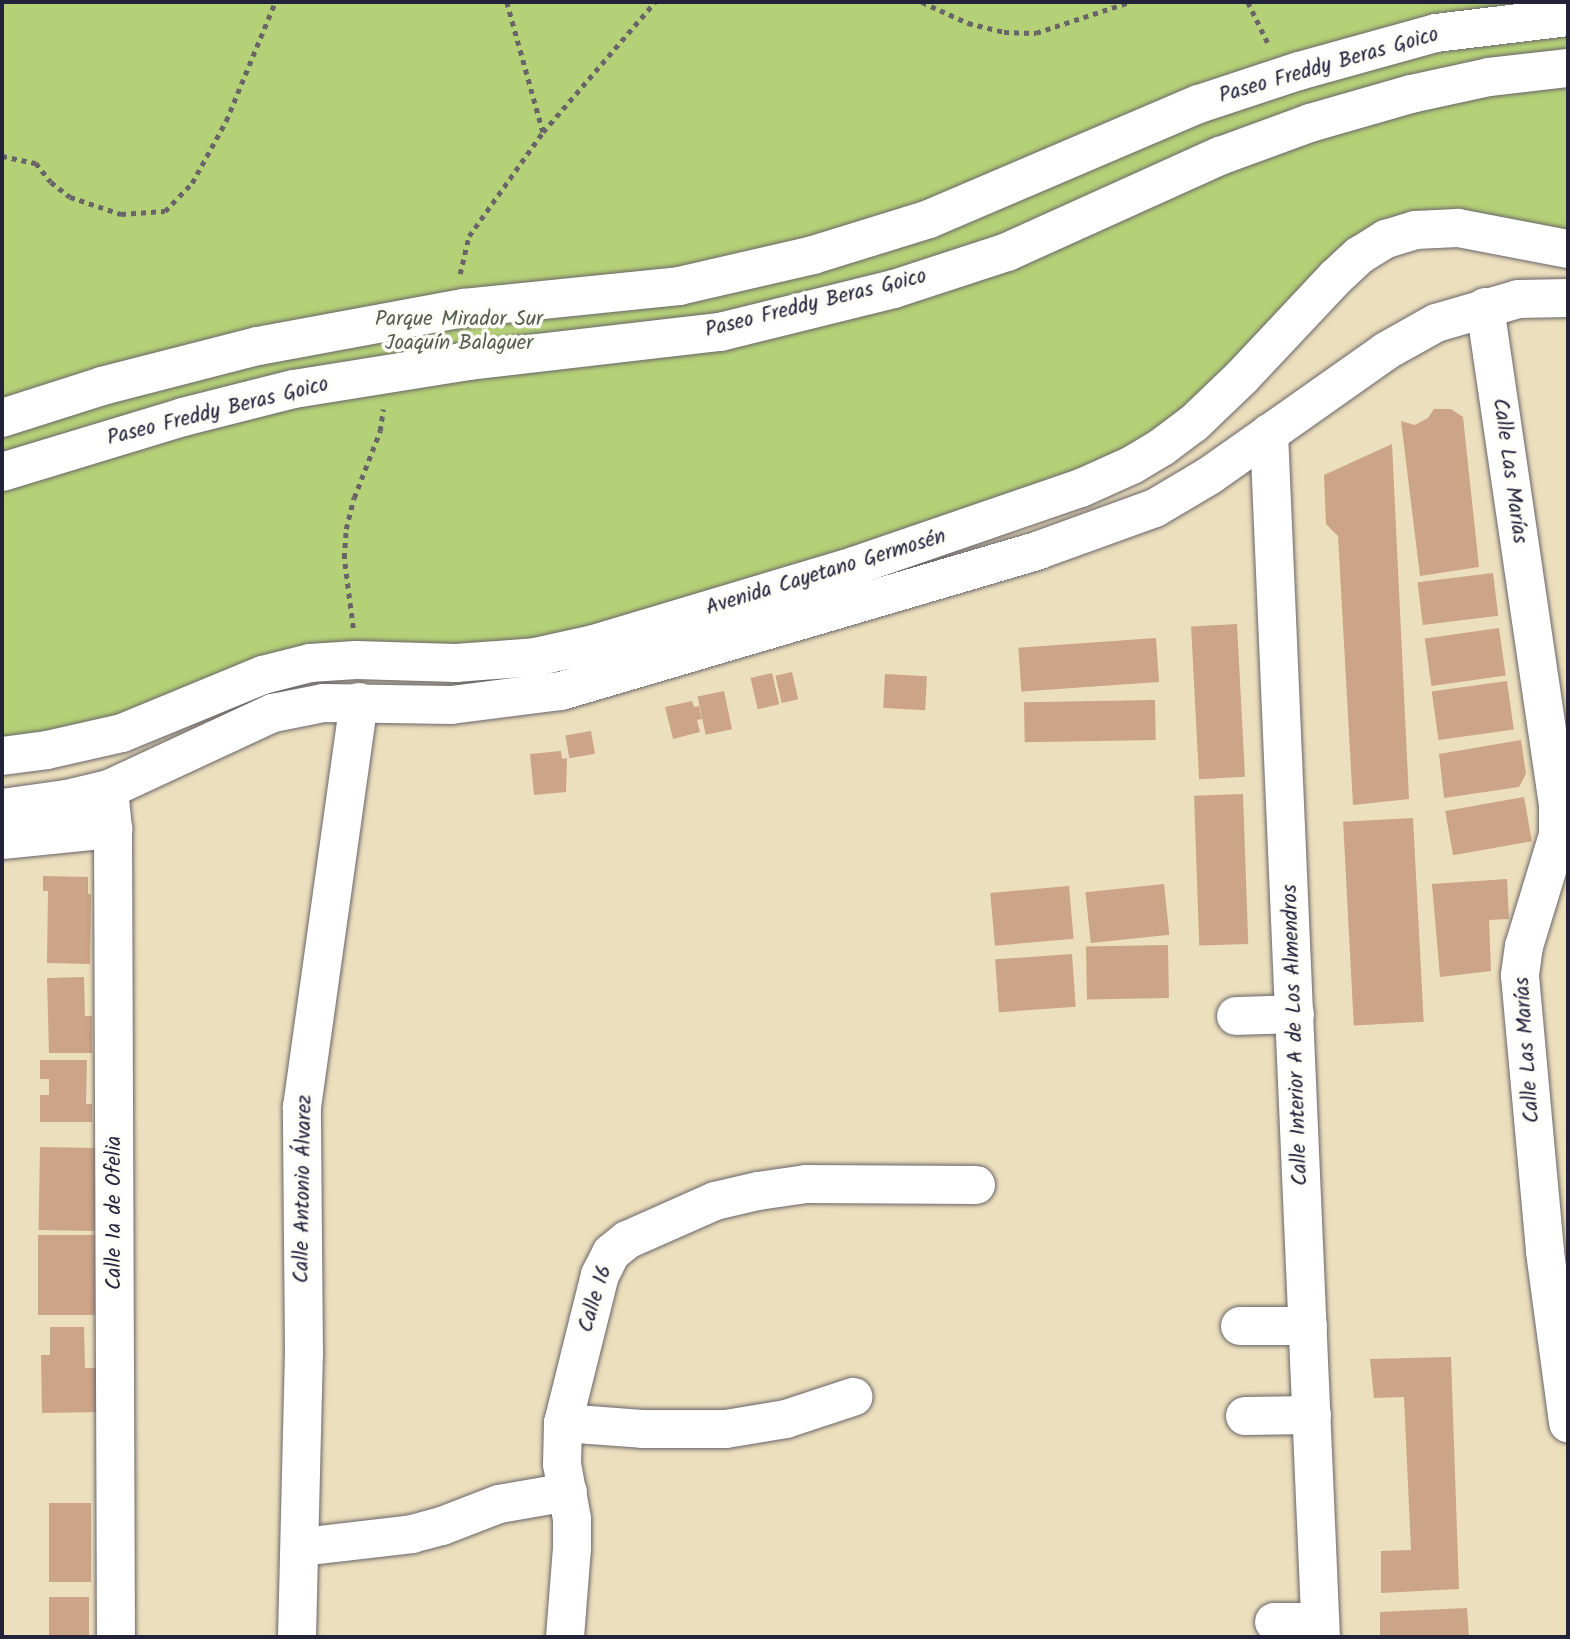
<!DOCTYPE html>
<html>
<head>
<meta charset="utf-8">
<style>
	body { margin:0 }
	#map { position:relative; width:1570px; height:1639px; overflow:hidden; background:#ecdfbd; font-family:Kalam,sans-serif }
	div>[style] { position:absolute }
	.green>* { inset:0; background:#b5d177 }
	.building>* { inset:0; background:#cca488; transform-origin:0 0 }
	.path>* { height:4.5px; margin-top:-2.25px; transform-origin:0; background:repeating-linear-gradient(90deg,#696468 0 5px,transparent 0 10px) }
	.roads { filter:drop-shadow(0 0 2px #696468) drop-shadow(0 0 2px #696468) }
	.minor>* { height:38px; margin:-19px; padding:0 19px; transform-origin:19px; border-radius:19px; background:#fff }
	span { translate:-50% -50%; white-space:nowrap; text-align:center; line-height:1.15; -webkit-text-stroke:7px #fdfcf7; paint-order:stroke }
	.street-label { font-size:21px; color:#22223b }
	.park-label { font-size:21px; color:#555f50 }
	.frame { position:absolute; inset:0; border:4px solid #22223b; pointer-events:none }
</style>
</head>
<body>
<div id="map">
	<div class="green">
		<div style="clip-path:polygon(2px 2px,1568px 2px,1568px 243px,1407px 217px,1183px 412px,1120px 455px,545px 652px,403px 658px,2px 745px)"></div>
	</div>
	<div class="building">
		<div style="clip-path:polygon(1434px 409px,1451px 409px,1463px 417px,1479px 567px,1420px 576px,1401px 421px,1415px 425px,1428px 418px)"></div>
		<div style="clip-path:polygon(1392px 444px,1409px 799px,1353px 805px,1338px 536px,1326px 524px,1324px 475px)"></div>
		<div style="left:1493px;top:573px;width:43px;height:76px;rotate:83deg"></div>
		<div style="left:1237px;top:624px;width:153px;height:46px;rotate:87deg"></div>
		<div style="left:1499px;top:628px;width:48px;height:75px;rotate:82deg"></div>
		<div style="left:1156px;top:638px;width:44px;height:138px;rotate:86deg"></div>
		<div style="left:792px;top:672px;width:28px;height:17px;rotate:77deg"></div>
		<div style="left:772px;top:673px;width:32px;height:22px;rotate:77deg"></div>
		<div style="left:885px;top:674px;width:42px;height:34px;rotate:3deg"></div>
		<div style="left:1507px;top:681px;width:49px;height:76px;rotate:82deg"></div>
		<div style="left:724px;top:691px;width:39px;height:27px;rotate:78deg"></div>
		<div style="left:1155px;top:700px;width:40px;height:131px;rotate:89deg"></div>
		<div style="clip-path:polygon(692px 701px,694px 707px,699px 706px,702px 719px,697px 720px,700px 732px,673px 739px,665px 707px)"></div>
		<div style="left:591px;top:731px;width:23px;height:26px;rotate:80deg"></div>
		<div style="clip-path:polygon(1521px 740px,1526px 774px,1519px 787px,1444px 798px,1439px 754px)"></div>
		<div style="clip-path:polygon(561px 751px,562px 759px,567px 758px,566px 792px,534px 795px,530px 754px)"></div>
		<div style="left:1243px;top:794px;width:150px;height:49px;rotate:88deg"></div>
		<div style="left:1524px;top:797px;width:45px;height:80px;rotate:80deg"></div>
		<div style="left:1413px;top:818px;width:204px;height:70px;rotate:87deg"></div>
		<div style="clip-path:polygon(43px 876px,88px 877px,88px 894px,91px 894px,90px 964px,47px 963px,48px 891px,43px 891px)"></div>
		<div style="clip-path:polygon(1507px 879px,1509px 919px,1489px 920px,1491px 971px,1440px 977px,1432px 884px)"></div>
		<div style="left:1164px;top:884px;width:51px;height:79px;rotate:84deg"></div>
		<div style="left:1069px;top:886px;width:53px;height:79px;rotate:85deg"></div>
		<div style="left:1168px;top:945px;width:53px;height:82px;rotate:89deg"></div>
		<div style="left:1072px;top:954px;width:53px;height:77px;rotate:86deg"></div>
		<div style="clip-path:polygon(84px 977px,85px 1016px,92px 1016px,92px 1053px,49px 1053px,47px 978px)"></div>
		<div style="clip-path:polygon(40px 1060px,87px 1060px,86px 1104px,92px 1104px,92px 1122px,40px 1122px,40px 1095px,49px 1095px,49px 1079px,40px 1079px)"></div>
		<div style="left:40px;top:1147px;width:56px;height:83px;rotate:1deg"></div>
		<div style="left:38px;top:1235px;width:57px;height:80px"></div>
		<div style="clip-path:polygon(50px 1327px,84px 1327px,85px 1368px,101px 1368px,101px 1412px,42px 1413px,41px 1355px,50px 1355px)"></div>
		<div style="clip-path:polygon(1451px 1357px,1459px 1589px,1381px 1593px,1381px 1551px,1411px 1550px,1404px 1397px,1374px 1398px,1370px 1359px)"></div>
		<div style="left:49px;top:1503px;width:42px;height:79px"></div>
		<div style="left:49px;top:1597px;width:40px;height:40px"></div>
		<div style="clip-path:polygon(1467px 1608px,1469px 1637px,1380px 1637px,1380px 1612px)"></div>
	</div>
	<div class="path">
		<div style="left:507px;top:2px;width:135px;rotate:74.5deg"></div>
		<div style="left:922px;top:2px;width:51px;rotate:24.5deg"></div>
		<div style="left:968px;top:23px;width:37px;rotate:14deg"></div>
		<div style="left:1004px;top:32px;width:32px;rotate:2deg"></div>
		<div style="left:1036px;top:33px;width:99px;rotate:-18.3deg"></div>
		<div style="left:1248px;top:2px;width:48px;rotate:64deg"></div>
		<div style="left:2px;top:156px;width:35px;rotate:12deg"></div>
		<div style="left:36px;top:163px;width:24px;rotate:52deg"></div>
		<div style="left:51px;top:182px;width:24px;rotate:38deg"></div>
		<div style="left:70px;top:197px;width:54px;rotate:18.4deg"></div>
		<div style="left:121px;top:214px;width:44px;rotate:-3.9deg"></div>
		<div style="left:165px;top:211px;width:39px;rotate:-46deg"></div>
		<div style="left:192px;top:183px;width:71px;rotate:-61.3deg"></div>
		<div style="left:226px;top:121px;width:129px;rotate:-67.6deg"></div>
		<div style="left:460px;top:274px;width:39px;rotate:-77deg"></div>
		<div style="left:469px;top:236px;width:128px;rotate:-54.6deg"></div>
		<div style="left:543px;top:132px;width:172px;rotate:-49.3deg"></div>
		<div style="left:353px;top:628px;width:71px;rotate:-97.3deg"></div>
		<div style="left:344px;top:558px;width:29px;rotate:-86deg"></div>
		<div style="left:346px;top:529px;width:32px;rotate:-76deg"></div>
		<div style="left:354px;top:498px;width:72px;rotate:-68.8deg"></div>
		<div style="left:380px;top:431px;width:22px;rotate:-82deg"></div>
	</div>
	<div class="roads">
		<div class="minor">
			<div style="left:1485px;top:307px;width:503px;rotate:81.66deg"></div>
			<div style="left:1558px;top:805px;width:30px;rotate:90deg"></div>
			<div style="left:1558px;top:835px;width:116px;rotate:107deg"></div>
			<div style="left:1524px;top:946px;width:30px;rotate:98deg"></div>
			<div style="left:1520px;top:976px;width:277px;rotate:84.8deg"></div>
			<div style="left:1545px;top:1252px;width:173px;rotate:82.3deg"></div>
			<div style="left:2px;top:418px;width:105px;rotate:-17.7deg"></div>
			<div style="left:102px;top:386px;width:161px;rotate:-14.4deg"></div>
			<div style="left:258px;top:346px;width:209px;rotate:-10.5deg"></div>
			<div style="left:464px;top:308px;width:216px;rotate:-5.8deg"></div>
			<div style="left:679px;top:286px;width:138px;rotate:-13deg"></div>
			<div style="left:813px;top:255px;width:121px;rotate:-17.2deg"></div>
			<div style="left:929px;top:219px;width:293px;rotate:-23.1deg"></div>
			<div style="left:1199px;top:104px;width:105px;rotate:-18.3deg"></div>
			<div style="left:1299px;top:71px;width:142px;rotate:-15.5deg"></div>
			<div style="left:1436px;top:33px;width:133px;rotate:-6.9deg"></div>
			<div style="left:1269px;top:433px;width:1205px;rotate:87.53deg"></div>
			<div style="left:2px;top:472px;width:189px;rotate:-16.9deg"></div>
			<div style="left:183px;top:417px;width:114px;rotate:-14.2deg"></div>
			<div style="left:294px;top:389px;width:177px;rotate:-9.1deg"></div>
			<div style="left:469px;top:361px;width:253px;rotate:-6.6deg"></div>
			<div style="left:720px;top:332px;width:179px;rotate:-13.9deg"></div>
			<div style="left:894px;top:289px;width:119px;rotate:-18.1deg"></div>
			<div style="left:1007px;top:252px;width:234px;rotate:-24.3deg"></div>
			<div style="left:1220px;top:156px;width:96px;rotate:-20.1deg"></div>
			<div style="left:1310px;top:123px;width:105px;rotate:-16deg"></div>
			<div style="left:1411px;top:94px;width:80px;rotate:-12.3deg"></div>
			<div style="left:1489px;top:77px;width:80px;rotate:-6.5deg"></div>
			<div style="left:2px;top:756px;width:45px;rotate:-7.6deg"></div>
			<div style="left:47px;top:750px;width:77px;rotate:-12.8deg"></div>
			<div style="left:122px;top:733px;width:152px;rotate:-22.4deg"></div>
			<div style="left:263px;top:675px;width:49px;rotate:-14.3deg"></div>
			<div style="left:310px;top:663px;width:46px;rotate:-3.7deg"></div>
			<div style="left:356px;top:660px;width:100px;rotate:1.7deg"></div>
			<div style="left:456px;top:663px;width:79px;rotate:-4.3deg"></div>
			<div style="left:535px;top:657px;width:60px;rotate:-12.4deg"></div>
			<div style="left:594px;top:644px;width:271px;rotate:-16.7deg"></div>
			<div style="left:854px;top:566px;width:240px;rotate:-19deg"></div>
			<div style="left:1081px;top:488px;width:56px;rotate:-24.3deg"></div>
			<div style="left:1132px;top:465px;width:35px;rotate:-31deg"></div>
			<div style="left:1162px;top:447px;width:39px;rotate:-37deg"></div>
			<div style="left:1193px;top:424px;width:68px;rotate:-43.8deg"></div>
			<div style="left:1242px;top:377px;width:137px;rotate:-46.8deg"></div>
			<div style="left:1336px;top:277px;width:33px;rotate:-43deg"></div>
			<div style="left:1360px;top:255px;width:31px;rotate:-32deg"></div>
			<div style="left:1386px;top:239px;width:30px;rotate:-17deg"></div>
			<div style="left:1415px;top:230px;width:43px;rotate:-2.7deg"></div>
			<div style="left:1458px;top:228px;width:112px;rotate:10.8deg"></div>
			<div style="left:109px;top:789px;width:40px;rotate:84.3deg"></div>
			<div style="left:113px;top:829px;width:808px;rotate:89.79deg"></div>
			<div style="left:2px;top:808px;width:66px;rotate:-7.9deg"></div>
			<div style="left:67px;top:799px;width:43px;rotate:-13.4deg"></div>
			<div style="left:109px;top:789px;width:181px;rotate:-24.9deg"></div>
			<div style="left:273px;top:713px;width:51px;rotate:-11.3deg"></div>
			<div style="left:323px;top:703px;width:128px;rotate:0.9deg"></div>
			<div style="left:451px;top:705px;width:111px;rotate:-7.3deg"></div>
			<div style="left:561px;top:691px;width:498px;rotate:-16.4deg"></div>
			<div style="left:1039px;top:550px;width:123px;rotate:-19.9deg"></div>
			<div style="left:1155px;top:508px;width:63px;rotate:-30.7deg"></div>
			<div style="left:1209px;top:476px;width:217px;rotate:-35.2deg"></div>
			<div style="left:1386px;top:351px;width:57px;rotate:-29.2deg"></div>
			<div style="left:1436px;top:323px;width:85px;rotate:-16.3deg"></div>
			<div style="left:1518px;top:299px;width:50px;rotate:-1.1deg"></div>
			<div style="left:2px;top:840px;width:112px;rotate:-5.7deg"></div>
			<div style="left:1236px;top:1016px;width:59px;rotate:-1.9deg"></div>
			<div style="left:1240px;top:1326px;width:68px"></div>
			<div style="left:1245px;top:1416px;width:67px;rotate:-0.9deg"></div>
			<div style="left:563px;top:1423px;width:79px;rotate:4.3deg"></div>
			<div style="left:642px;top:1429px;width:84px"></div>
			<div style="left:726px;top:1429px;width:61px;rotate:-9.5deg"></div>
			<div style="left:786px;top:1419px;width:71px;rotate:-18.2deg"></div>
			<div style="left:302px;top:1547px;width:111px;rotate:-6.7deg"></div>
			<div style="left:412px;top:1534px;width:31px;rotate:-15deg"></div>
			<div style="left:442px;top:1526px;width:61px;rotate:-21.1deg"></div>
			<div style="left:499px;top:1504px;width:70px;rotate:-9.9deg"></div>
			<div style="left:1274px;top:1622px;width:46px"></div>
			<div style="left:297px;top:1637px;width:283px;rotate:-88.6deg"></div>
			<div style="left:304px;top:1354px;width:247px;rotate:-90.5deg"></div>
			<div style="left:302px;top:1107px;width:409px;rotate:-82deg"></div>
			<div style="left:565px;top:1637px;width:89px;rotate:-85.5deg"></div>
			<div style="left:572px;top:1548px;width:29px;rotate:-90deg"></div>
			<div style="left:572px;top:1519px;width:56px;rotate:-100.3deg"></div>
			<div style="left:562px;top:1464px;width:41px;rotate:-88.6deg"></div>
			<div style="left:563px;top:1423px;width:153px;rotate:-76deg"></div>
			<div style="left:600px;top:1275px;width:25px;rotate:-63deg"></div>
			<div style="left:611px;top:1253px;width:21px;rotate:-39deg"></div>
			<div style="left:627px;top:1240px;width:96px;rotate:-23.9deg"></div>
			<div style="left:715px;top:1201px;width:44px;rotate:-13.1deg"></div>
			<div style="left:758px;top:1191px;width:49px;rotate:-8.3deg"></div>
			<div style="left:806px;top:1184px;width:170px;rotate:0.3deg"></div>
		</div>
	</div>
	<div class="street-label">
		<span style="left:1329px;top:66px;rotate:-16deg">Paseo Freddy Beras Goico</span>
		<span style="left:816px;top:304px;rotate:-14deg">Paseo Freddy Beras Goico</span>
		<span style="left:218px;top:412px;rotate:-14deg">Paseo Freddy Beras Goico</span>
		<span style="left:1509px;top:471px;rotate:82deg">Calle Las Marías</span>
		<span style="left:826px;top:573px;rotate:-17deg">Avenida Cayetano Germosén</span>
		<span style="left:1296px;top:1035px;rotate:-92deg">Calle Interior A de Los Almendros</span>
		<span style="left:1528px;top:1050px;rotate:-94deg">Calle Las Marías</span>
		<span style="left:304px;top:1189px;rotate:-89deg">Calle Antonio Álvarez</span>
		<span style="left:115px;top:1213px;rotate:-90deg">Calle 1a de Ofelia</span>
		<span style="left:596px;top:1299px;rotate:-73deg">Calle 16</span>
	</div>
	<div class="park-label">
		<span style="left:459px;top:332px">Parque Mirador Sur<br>Joaquín Balaguer</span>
	</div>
	<div class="frame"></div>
</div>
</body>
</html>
